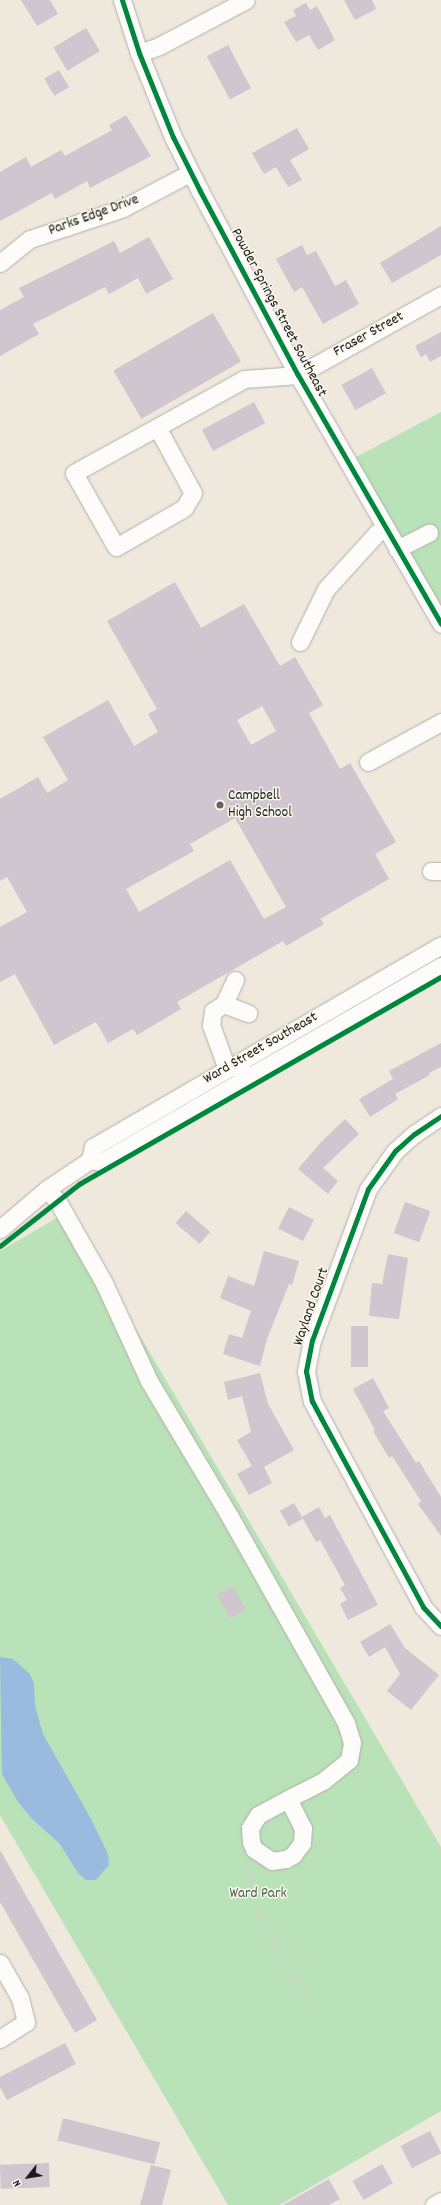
<!DOCTYPE html>
<html>
<head>
<meta charset="utf-8">
<style>
	body { margin:0 }
	#map { position:relative; width:441px; height:2205px; overflow:hidden; background:#efe8dd; font-family:Dekko,sans-serif }
	div>[style] { position:absolute }
	.green>* { inset:0; background:#b9e2b9 }
	.water>* { inset:0; background:#98bbdf }
	.building>* { inset:0; background:#d0c6cf; transform-origin:0 0 }
	.path>* { height:2.5px; margin-top:-1.25px; transform-origin:0; background:repeating-linear-gradient(90deg,#d3d1ce 0 3px,transparent 0 6px) }
	.roads { filter:drop-shadow(0 0 1px #b4afa9) drop-shadow(0 0 1px #b4afa9) }
	.minor>* { height:17px; margin:-8.5px; padding:0 8.5px; transform-origin:8.5px; border-radius:8.5px; background:#fdfcfa }
	.cycleway>* { height:5px; margin:-2.5px; padding:0 2.5px; transform-origin:2.5px; border-radius:2.5px; background:#00873e }
	.dots>* { width:11px; height:11px; translate:-50% -50%; box-sizing:border-box; border:2px solid #fbf7ec; border-radius:50% }
	span { translate:-50% -50%; white-space:nowrap; text-align:center; line-height:1.15; -webkit-text-stroke:3px #fbf7ec; paint-order:stroke }
	.street-label { font-size:15px; color:#1c1c1c }
	.poi-label { font-size:15px; color:#1c1c1c }
	.left { translate:0 -50%; text-align:left }
	.park-label { font-size:15px; color:#446049 }
	.north { position:absolute; left:8px; top:2157px; width:40px; height:40px; -webkit-text-stroke:3px #fbf7ec; paint-order:stroke; rotate:240deg; font-size:11px; font-weight:700; line-height:16px; text-align:center; color:#1c1c1c }
	.north::after { content:''; display:block; margin:auto; width:14px; height:18px; background:#1c1c1c; clip-path:polygon(50% 0,100% 100%,50% 72%,0 100%) }
</style>
</head>
<body>
<div id="map">
	<div class="green">
		<div style="clip-path:polygon(441px 412px,441px 619px,347px 462px)"></div>
		<div style="clip-path:polygon(67px 1212px,441px 1847px,441px 2111px,280px 2205px,228px 2205px,0 1815px,0 1251px)"></div>
	</div>
	<div class="water">
		<div style="clip-path:polygon(0 1657px,13px 1659px,30px 1674px,34px 1684px,35px 1706px,43px 1734px,91px 1819px,108px 1854px,109px 1865px,96px 1880px,86px 1880px,78px 1873px,59px 1843px,32px 1819px,18px 1802px,2px 1774px)"></div>
	</div>
	<div class="building">
		<div style="clip-path:polygon(21px 0,50px 0,58px 14px,37px 26px)"></div>
		<div style="clip-path:polygon(344px 0,372px 0,376px 9px,355px 20px)"></div>
		<div style="clip-path:polygon(306px 3px,310px 10px,317px 6px,335px 40px,318px 50px,309px 35px,296px 42px,284px 22px,296px 16px,293px 10px)"></div>
		<div style="left:86px;top:28px;width:27px;height:38px;rotate:59deg"></div>
		<div style="left:228px;top:45px;width:49px;height:24px;rotate:62deg"></div>
		<div style="left:59px;top:70px;width:20px;height:17px;rotate:60deg"></div>
		<div style="clip-path:polygon(126px 115px,151px 156px,90px 188px,87px 181px,55px 199px,52px 193px,0 221px,0 172px,26px 157px,31px 167px,61px 150px,65px 156px,112px 130px,109px 125px)"></div>
		<div style="clip-path:polygon(297px 128px,309px 149px,290px 160px,302px 180px,288px 187px,276px 167px,264px 174px,252px 153px)"></div>
		<div style="clip-path:polygon(441px 226px,441px 255px,392px 283px,380px 263px)"></div>
		<div style="clip-path:polygon(149px 237px,173px 279px,146px 294px,138px 278px,109px 294px,105px 287px,33px 324px,39px 334px,0 356px,0 310px,24px 297px,19px 288px,114px 241px,120px 253px)"></div>
		<div style="clip-path:polygon(302px 245px,307px 255px,316px 251px,335px 286px,346px 280px,359px 304px,323px 324px,302px 287px,294px 292px,276px 259px)"></div>
		<div style="left:213px;top:313px;width:56px;height:115px;rotate:60deg"></div>
		<div style="clip-path:polygon(441px 332px,441px 356px,430px 362px,426px 354px,421px 357px,415px 346px)"></div>
		<div style="left:372px;top:368px;width:29px;height:35px;rotate:61deg"></div>
		<div style="left:254px;top:402px;width:24px;height:59px;rotate:62deg"></div>
		<div style="clip-path:polygon(evenodd,175px 582px,201px 628px,244px 604px,280px 666px,295px 657px,323px 705px,309px 713px,340px 769px,350px 763px,396px 842px,375px 854px,389px 879px,320px 919px,324px 924px,286px 946px,283px 941px,177px 1002px,181px 1009px,137px 1035px,133px 1029px,108px 1043px,96px 1022px,54px 1045px,15px 974px,0 982px,0 927px,27px 912px,7px 877px,0 881px,0 799px,38px 777px,47px 793px,68px 780px,43px 737px,108px 700px,134px 746px,158px 732px,148px 714px,157px 709px,107px 621px,175px 582px,262px 706px,276px 731px,251px 745px,237px 720px,262px 706px,175px 582px,235px 818px,286px 907px,264px 919px,230px 860px,139px 912px,126px 889px,194px 851px,190px 844px,235px 818px)"></div>
		<div style="clip-path:polygon(441px 1043px,441px 1067px,429px 1073px,430px 1075px,395px 1094px,398px 1099px,370px 1117px,359px 1099px,393px 1079px,389px 1071px)"></div>
		<div style="clip-path:polygon(345px 1119px,359px 1134px,323px 1168px,338px 1181px,328px 1194px,298px 1169px,322px 1141px)"></div>
		<div style="left:405px;top:1202px;width:27px;height:33px;rotate:20deg"></div>
		<div style="left:289px;top:1207px;width:28px;height:24px;rotate:27deg"></div>
		<div style="left:186px;top:1211px;width:32px;height:16px;rotate:41deg"></div>
		<div style="clip-path:polygon(264px 1251px,299px 1261px,292px 1285px,289px 1284px,267px 1339px,260px 1366px,223px 1354px,229px 1334px,242px 1338px,251px 1311px,220px 1298px,228px 1276px,254px 1286px)"></div>
		<div style="clip-path:polygon(388px 1254px,408px 1258px,399px 1319px,369px 1316px,372px 1283px,382px 1284px)"></div>
		<div style="left:351px;top:1326px;width:17px;height:41px"></div>
		<div style="clip-path:polygon(260px 1373px,268px 1404px,294px 1450px,264px 1467px,272px 1483px,249px 1495px,237px 1474px,252px 1466px,237px 1440px,251px 1432px,242px 1396px,228px 1400px,224px 1382px)"></div>
		<div style="clip-path:polygon(373px 1378px,389px 1408px,383px 1411px,416px 1463px,419px 1461px,441px 1497px,441px 1536px,418px 1504px,421px 1501px,392px 1456px,389px 1458px,373px 1431px,375px 1430px,353px 1389px)"></div>
		<div style="left:294px;top:1503px;width:18px;height:16px;rotate:61deg"></div>
		<div style="clip-path:polygon(319px 1507px,325px 1518px,330px 1515px,378px 1605px,348px 1620px,340px 1604px,347px 1600px,340px 1588px,345px 1585px,320px 1540px,316px 1542px,302px 1517px)"></div>
		<div style="left:233px;top:1586px;width:27px;height:18px;rotate:62deg"></div>
		<div style="clip-path:polygon(390px 1624px,405px 1648px,439px 1675px,411px 1710px,387px 1691px,400px 1674px,385px 1647px,369px 1657px,360px 1642px)"></div>
		<div style="clip-path:polygon(0 1850px,97px 2020px,75px 2033px,0 1902px)"></div>
		<div style="clip-path:polygon(65px 2043px,76px 2064px,7px 2100px,0 2087px,0 2077px)"></div>
		<div style="left:63px;top:2118px;width:100px;height:23px;rotate:14deg"></div>
		<div style="left:430px;top:2131px;width:25px;height:33px;rotate:63deg"></div>
		<div style="left:49px;top:2163px;width:24px;height:49px;rotate:88deg"></div>
		<div style="left:382px;top:2164px;width:22px;height:34px;rotate:60deg"></div>
		<div style="clip-path:polygon(151px 2165px,171px 2170px,162px 2205px,140px 2205px)"></div>
		<div style="clip-path:polygon(329px 2179px,340px 2199px,329px 2205px,283px 2205px)"></div>
	</div>
	<div class="path">
		<div style="left:246px;top:1864px;width:43px;rotate:76.6deg"></div>
		<div style="left:256px;top:1906px;width:101px;rotate:62.2deg"></div>
		<div style="left:303px;top:1995px;width:4px;rotate:-34deg"></div>
	</div>
	<div class="roads">
		<div class="minor">
			<div style="left:122px;top:0;width:56px;rotate:72.2deg"></div>
			<div style="left:139px;top:53px;width:91px;rotate:68deg"></div>
			<div style="left:173px;top:137px;width:60px;rotate:63.4deg"></div>
			<div style="left:200px;top:191px;width:208px;rotate:62deg"></div>
			<div style="left:298px;top:375px;width:287px;rotate:60.1deg"></div>
			<div style="left:139px;top:53px;width:21px;rotate:-19deg"></div>
			<div style="left:159px;top:46px;width:98px;rotate:-27.9deg"></div>
			<div style="left:0;top:263px;width:38px;rotate:-39deg"></div>
			<div style="left:30px;top:239px;width:98px;rotate:-18.4deg"></div>
			<div style="left:123px;top:208px;width:76px;rotate:-27.6deg"></div>
			<div style="left:157px;top:427px;width:75px;rotate:61.4deg"></div>
			<div style="left:193px;top:493px;width:17px;rotate:121deg"></div>
			<div style="left:184px;top:508px;width:78px;rotate:150.2deg"></div>
			<div style="left:116px;top:547px;width:85px;rotate:-119.6deg"></div>
			<div style="left:74px;top:473px;width:194px;rotate:-28.9deg"></div>
			<div style="left:244px;top:379px;width:54px;rotate:-4.2deg"></div>
			<div style="left:298px;top:375px;width:164px;rotate:-29.2deg"></div>
			<div style="left:397px;top:549px;width:36px;rotate:-27deg"></div>
			<div style="left:300px;top:642px;width:59px;rotate:-63.9deg"></div>
			<div style="left:326px;top:589px;width:76px;rotate:-47.7deg"></div>
			<div style="left:377px;top:533px;width:9px;rotate:-32deg"></div>
			<div style="left:368px;top:762px;width:83px;rotate:-28.7deg"></div>
			<div style="left:431px;top:871px;width:10px"></div>
			<div style="left:235px;top:980px;width:26px;rotate:115deg"></div>
			<div style="left:224px;top:1004px;width:13px;rotate:148deg"></div>
			<div style="left:213px;top:1011px;width:14px;rotate:98deg"></div>
			<div style="left:211px;top:1025px;width:38px;rotate:70deg"></div>
			<div style="left:224px;top:1061px;width:8px;rotate:40deg"></div>
			<div style="left:230px;top:1066px;width:11px;rotate:15deg"></div>
			<div style="left:224px;top:1004px;width:26px;rotate:21deg"></div>
			<div style="left:441px;top:1116px;width:32px;rotate:146deg"></div>
			<div style="left:414px;top:1134px;width:25px;rotate:138deg"></div>
			<div style="left:395px;top:1151px;width:47px;rotate:125.4deg"></div>
			<div style="left:368px;top:1189px;width:161px;rotate:110.3deg"></div>
			<div style="left:312px;top:1340px;width:32px;rotate:101deg"></div>
			<div style="left:306px;top:1371px;width:31px;rotate:79deg"></div>
			<div style="left:312px;top:1401px;width:19px;rotate:62deg"></div>
			<div style="left:321px;top:1418px;width:215px;rotate:61.6deg"></div>
			<div style="left:423px;top:1607px;width:26px;rotate:47deg"></div>
			<div style="left:90px;top:1160px;width:11px;rotate:10deg"></div>
			<div style="left:101px;top:1162px;width:392px;rotate:-30deg"></div>
			<div style="left:47px;top:1189px;width:17px;rotate:50deg"></div>
			<div style="left:58px;top:1202px;width:93px;rotate:60.4deg"></div>
			<div style="left:104px;top:1283px;width:108px;rotate:65.3deg"></div>
			<div style="left:149px;top:1381px;width:158px;rotate:59.2deg"></div>
			<div style="left:230px;top:1517px;width:236px;rotate:60.6deg"></div>
			<div style="left:346px;top:1723px;width:21px;rotate:73deg"></div>
			<div style="left:352px;top:1743px;width:17px;rotate:100deg"></div>
			<div style="left:349px;top:1760px;width:33px;rotate:141deg"></div>
			<div style="left:323px;top:1781px;width:39px;rotate:153deg"></div>
			<div style="left:0;top:1229px;width:62px;rotate:-40.4deg"></div>
			<div style="left:47px;top:1189px;width:52px;rotate:-34deg"></div>
			<div style="left:90px;top:1160px;width:13px;rotate:-77deg"></div>
			<div style="left:93px;top:1147px;width:402px;rotate:-30.1deg"></div>
			<div style="left:288px;top:1799px;width:33px;rotate:63deg"></div>
			<div style="left:303px;top:1828px;width:15px;rotate:94deg"></div>
			<div style="left:302px;top:1843px;width:15px;rotate:127deg"></div>
			<div style="left:293px;top:1855px;width:8px;rotate:150deg"></div>
			<div style="left:286px;top:1859px;width:14px;rotate:172deg"></div>
			<div style="left:272px;top:1861px;width:22px;rotate:-146deg"></div>
			<div style="left:254px;top:1849px;width:8px;rotate:-113deg"></div>
			<div style="left:251px;top:1842px;width:14px;rotate:-94deg"></div>
			<div style="left:250px;top:1828px;width:15px;rotate:-58deg"></div>
			<div style="left:258px;top:1815px;width:34px;rotate:-28deg"></div>
			<div style="left:0;top:1963px;width:40px;rotate:60.3deg"></div>
			<div style="left:20px;top:1998px;width:25px;rotate:76deg"></div>
			<div style="left:26px;top:2022px;width:31px;rotate:147deg"></div>
			<div style="left:434px;top:2205px;width:8px;rotate:-30deg"></div>
		</div>
	</div>
	<div class="cycleway">
		<div style="left:122px;top:0;width:56px;rotate:72.2deg"></div>
		<div style="left:139px;top:53px;width:91px;rotate:68deg"></div>
		<div style="left:173px;top:137px;width:60px;rotate:63.4deg"></div>
		<div style="left:200px;top:191px;width:208px;rotate:62deg"></div>
		<div style="left:298px;top:375px;width:287px;rotate:60.1deg"></div>
		<div style="left:441px;top:1116px;width:32px;rotate:146deg"></div>
		<div style="left:414px;top:1134px;width:25px;rotate:138deg"></div>
		<div style="left:395px;top:1151px;width:47px;rotate:125.4deg"></div>
		<div style="left:368px;top:1189px;width:161px;rotate:110.3deg"></div>
		<div style="left:312px;top:1340px;width:32px;rotate:101deg"></div>
		<div style="left:306px;top:1371px;width:31px;rotate:79deg"></div>
		<div style="left:312px;top:1401px;width:19px;rotate:62deg"></div>
		<div style="left:321px;top:1418px;width:215px;rotate:61.6deg"></div>
		<div style="left:423px;top:1607px;width:26px;rotate:47deg"></div>
		<div style="left:0;top:1246px;width:100px;rotate:-38.1deg"></div>
		<div style="left:79px;top:1184px;width:417px;rotate:-29.8deg"></div>
	</div>
	<div class="dots">
		<div style="left:220px;top:805px;background:#666360"></div>
	</div>
	<div class="street-label">
		<span style="left:94px;top:216px;rotate:-20deg">Parks Edge Drive</span>
		<span style="left:278px;top:313px;rotate:62deg">Powder Springs Street Southeast</span>
		<span style="left:369px;top:335px;rotate:-29deg">Fraser Street</span>
		<span style="left:261px;top:1049px;rotate:-30deg">Ward Street Southeast</span>
		<span style="left:312px;top:1307px;rotate:-71deg">Wayland Court</span>
	</div>
	<div class="poi-label">
		<span class="left" style="left:228px;top:805px">Campbell<br>High School</span>
	</div>
	<div class="park-label">
		<span style="left:258px;top:1895px">Ward Park</span>
	</div>
	<div class="north">N</div>
</div>
</body>
</html>
